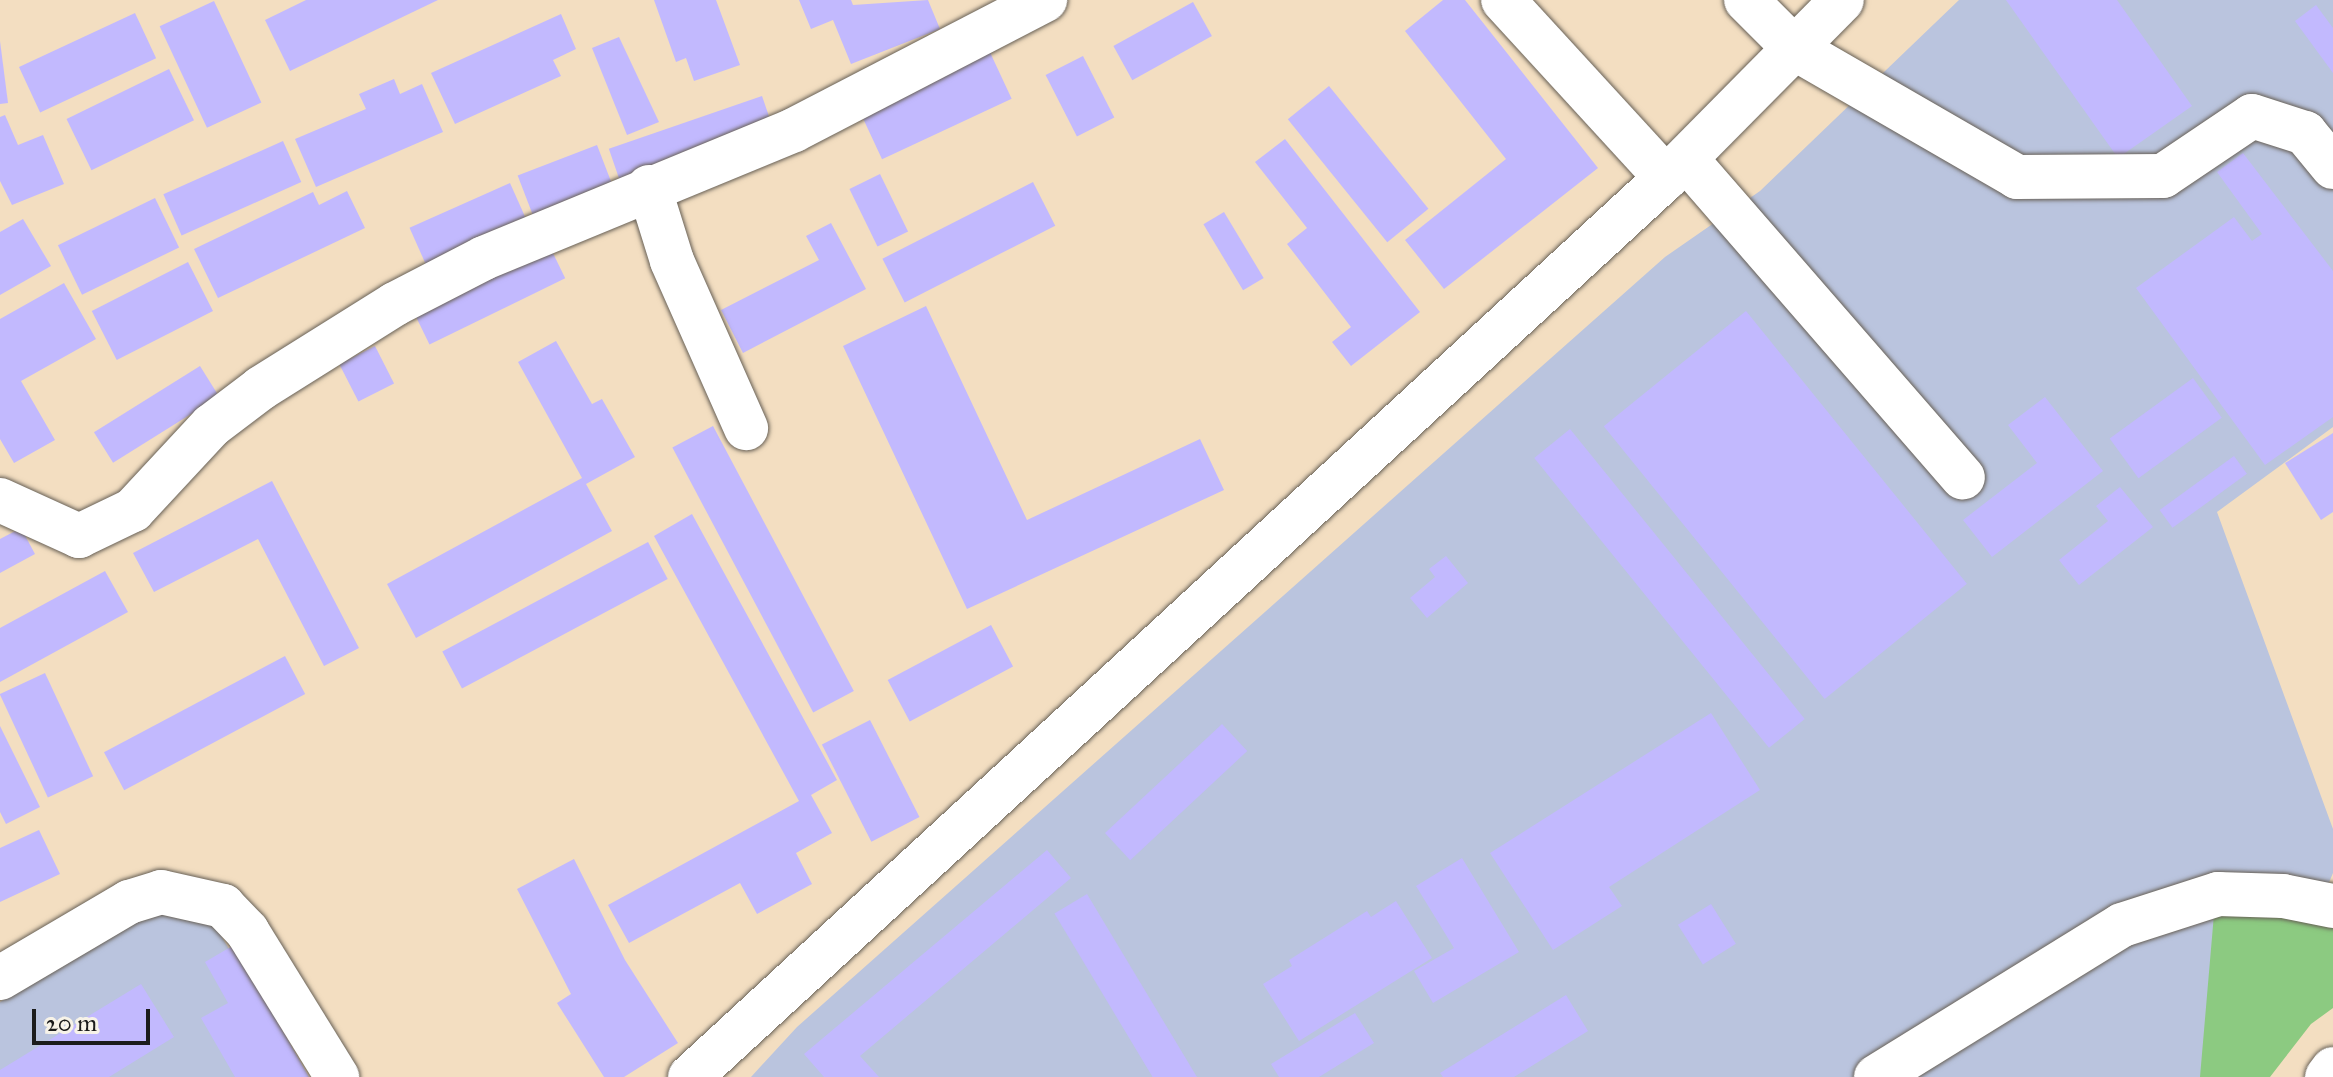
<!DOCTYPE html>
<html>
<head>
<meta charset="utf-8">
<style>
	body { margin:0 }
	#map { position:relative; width:2333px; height:1077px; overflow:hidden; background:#f3dec1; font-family:"IM FELL Great Primer",serif }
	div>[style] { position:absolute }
	.industrial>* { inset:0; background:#bac4de }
	.green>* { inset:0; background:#8cca81 }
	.building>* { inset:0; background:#c2b9fe; transform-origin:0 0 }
	.roads { filter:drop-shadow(0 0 2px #676056) drop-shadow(0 0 2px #676056) }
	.minor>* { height:44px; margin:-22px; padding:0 22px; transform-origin:22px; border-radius:22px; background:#fff }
	.major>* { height:44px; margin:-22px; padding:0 22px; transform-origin:22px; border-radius:22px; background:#fff }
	span { translate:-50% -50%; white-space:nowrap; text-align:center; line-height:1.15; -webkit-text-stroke:6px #f7f3e8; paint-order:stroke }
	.scale { position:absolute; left:32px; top:1009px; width:118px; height:36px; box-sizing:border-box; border:4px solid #1c1c1c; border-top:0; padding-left:10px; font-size:24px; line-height:28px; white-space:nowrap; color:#1c1c1c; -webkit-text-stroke:6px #f7f3e8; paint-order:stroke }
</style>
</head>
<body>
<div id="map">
	<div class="industrial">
		<div style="clip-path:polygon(1959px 0,2333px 0,2333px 427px,2217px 512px,2333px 829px,2333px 873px,2293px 967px,2258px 1077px,751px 1077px,797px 1027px,1665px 257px,1760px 191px)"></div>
		<div style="clip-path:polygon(147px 911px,210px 918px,308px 1077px,0 1077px,0 1002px)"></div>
	</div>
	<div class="green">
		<div style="clip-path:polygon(2214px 914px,2268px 915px,2333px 927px,2333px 1008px,2311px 1024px,2270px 1077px,2200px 1077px)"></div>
	</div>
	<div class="building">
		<div style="clip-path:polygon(306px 0,438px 0,290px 71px,265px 20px)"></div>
		<div style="clip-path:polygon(654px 0,716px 0,740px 65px,694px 81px,686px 58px,676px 62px)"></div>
		<div style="clip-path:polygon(799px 0,851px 0,853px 5px,928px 0,940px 29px,851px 64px,833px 20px,811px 29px)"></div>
		<div style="clip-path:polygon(1443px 0,1465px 0,1598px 168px,1444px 289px,1405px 240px,1506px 159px,1405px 31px)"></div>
		<div style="clip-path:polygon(2006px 0,2117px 0,2192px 106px,2118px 158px)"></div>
		<div style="left:214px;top:1px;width:112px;height:60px;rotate:65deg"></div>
		<div style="left:1193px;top:2px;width:39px;height:91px;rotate:61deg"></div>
		<div style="clip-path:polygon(2316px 5px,2333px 28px,2333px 73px,2295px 21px)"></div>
		<div style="left:135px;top:13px;width:50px;height:128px;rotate:65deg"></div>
		<div style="clip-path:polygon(561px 14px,576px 49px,553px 60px,561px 76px,455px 124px,431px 73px)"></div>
		<div style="clip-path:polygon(619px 37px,659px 122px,627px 135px,592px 48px)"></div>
		<div style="clip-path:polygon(0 41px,8px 103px,0 104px)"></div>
		<div style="left:988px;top:48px;width:56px;height:143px;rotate:65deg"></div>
		<div style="left:1083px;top:56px;width:69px;height:42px;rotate:63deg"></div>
		<div style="left:169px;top:69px;width:57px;height:114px;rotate:64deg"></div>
		<div style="clip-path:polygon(394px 79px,400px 94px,422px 84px,443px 132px,316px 187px,295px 139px,366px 109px,359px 94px)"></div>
		<div style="left:1329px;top:86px;width:158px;height:53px;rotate:51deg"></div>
		<div style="left:762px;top:96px;width:36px;height:162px;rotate:71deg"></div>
		<div style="clip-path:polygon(5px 115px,18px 145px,43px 135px,64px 184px,12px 205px,0 181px,0 117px)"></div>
		<div style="clip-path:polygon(1285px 139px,1420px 312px,1351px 366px,1332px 342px,1351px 327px,1287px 244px,1307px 228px,1255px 162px)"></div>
		<div style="left:283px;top:141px;width:45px;height:131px;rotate:66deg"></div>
		<div style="left:597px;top:145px;width:51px;height:85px;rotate:69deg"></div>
		<div style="clip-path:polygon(2243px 153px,2333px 271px,2333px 417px,2265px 465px,2136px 288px,2234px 217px,2252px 241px,2262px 234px,2217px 172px)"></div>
		<div style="left:880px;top:174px;width:64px;height:34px;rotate:64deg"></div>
		<div style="left:1033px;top:182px;width:49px;height:169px;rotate:63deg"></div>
		<div style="left:510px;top:183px;width:45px;height:110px;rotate:66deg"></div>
		<div style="clip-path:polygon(347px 191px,365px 228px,218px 298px,194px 249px,313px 192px,319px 205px)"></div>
		<div style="left:155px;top:198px;width:55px;height:108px;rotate:64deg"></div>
		<div style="left:1224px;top:212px;width:77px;height:24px;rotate:59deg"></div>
		<div style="clip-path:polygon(23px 219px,51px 266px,0 295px,0 232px)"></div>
		<div style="clip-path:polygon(831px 223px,866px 289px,743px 353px,721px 310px,819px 260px,806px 236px)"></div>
		<div style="left:549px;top:245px;width:37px;height:151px;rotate:64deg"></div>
		<div style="left:188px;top:262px;width:55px;height:108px;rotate:63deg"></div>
		<div style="clip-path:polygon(64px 283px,96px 339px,21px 381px,55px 440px,14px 463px,0 439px,0 319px)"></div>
		<div style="clip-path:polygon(926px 306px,1027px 520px,1200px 439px,1224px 490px,967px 609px,843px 346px)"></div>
		<div style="left:1746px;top:311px;width:351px;height:183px;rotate:51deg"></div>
		<div style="clip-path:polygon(556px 341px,592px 404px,602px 399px,635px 457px,586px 484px,612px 531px,416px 638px,387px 584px,582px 478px,518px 362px)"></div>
		<div style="left:375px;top:346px;width:42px;height:40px;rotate:63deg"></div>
		<div style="left:200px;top:366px;width:36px;height:125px;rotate:58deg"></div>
		<div style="left:2193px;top:378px;width:49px;height:103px;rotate:54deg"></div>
		<div style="clip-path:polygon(2045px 397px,2103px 471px,1992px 557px,1963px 520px,2037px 463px,2008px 425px)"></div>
		<div style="left:713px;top:426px;width:300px;height:46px;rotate:62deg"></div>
		<div style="left:1570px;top:429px;width:373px;height:46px;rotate:51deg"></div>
		<div style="clip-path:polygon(2333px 433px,2333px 512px,2321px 520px,2285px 463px)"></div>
		<div style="left:2234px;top:456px;width:22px;height:92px;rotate:54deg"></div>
		<div style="clip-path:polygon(272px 481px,359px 648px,324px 666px,258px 539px,154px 592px,133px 553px)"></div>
		<div style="clip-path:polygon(2120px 487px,2153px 527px,2079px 585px,2059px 560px,2108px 521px,2096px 506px)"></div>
		<div style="clip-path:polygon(692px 514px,837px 780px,811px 795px,832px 833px,796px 853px,812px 884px,757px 914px,740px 883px,629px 943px,608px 905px,799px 801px,654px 536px)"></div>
		<div style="clip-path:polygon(21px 528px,35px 554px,0 573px,0 539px)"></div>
		<div style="left:648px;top:542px;width:42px;height:233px;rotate:62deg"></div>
		<div style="clip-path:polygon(1446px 556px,1468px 583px,1427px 618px,1410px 598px,1435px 577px,1429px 569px)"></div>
		<div style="clip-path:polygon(105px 571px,128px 612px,0 682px,0 628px)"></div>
		<div style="left:991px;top:625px;width:47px;height:117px;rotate:62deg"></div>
		<div style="left:285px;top:656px;width:43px;height:205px;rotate:62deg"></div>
		<div style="left:45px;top:673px;width:114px;height:50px;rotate:65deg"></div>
		<div style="clip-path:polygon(1711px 713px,1760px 790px,1609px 887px,1622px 906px,1553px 950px,1490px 853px)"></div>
		<div style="left:870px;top:720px;width:109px;height:54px;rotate:63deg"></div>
		<div style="left:1222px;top:724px;width:37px;height:160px;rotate:47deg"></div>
		<div style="clip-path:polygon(0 726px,40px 807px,6px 824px,0 812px)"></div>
		<div style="clip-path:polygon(39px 830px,60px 874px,0 902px,0 848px)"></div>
		<div style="clip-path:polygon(1047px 850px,1071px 878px,860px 1056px,879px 1077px,824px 1077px,804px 1054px)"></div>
		<div style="clip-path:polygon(1462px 858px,1519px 952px,1433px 1003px,1414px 971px,1454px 948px,1416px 886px)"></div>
		<div style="clip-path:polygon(574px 859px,625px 960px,678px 1043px,624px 1077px,604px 1077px,557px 1003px,571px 994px,517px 889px)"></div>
		<div style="left:1087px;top:894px;width:215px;height:38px;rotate:59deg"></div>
		<div style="clip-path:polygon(1396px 901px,1432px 958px,1299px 1041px,1263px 984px,1292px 966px,1289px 960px,1367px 911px,1371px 917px)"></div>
		<div style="left:1711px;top:904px;width:47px;height:39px;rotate:58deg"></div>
		<div style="clip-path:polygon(234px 945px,309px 1077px,235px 1077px,201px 1018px,228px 1003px,205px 962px)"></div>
		<div style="clip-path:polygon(141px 984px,174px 1037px,109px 1077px,0 1077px,0 1070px)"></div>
		<div style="clip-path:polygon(1566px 995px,1588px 1031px,1514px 1077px,1443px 1077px,1440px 1073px)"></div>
		<div style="clip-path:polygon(1355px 1013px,1374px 1043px,1319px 1077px,1279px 1077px,1271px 1064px)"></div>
	</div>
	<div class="roads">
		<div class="minor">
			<div style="left:1503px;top:0;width:241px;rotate:47.5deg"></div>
			<div style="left:1746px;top:0;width:68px;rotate:45deg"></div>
			<div style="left:1794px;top:48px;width:258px;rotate:30deg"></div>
			<div style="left:2017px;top:177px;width:146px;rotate:-0.4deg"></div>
			<div style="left:2163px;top:176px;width:107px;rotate:-34deg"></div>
			<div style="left:2252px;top:116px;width:56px;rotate:17.8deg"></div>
			<div style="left:2305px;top:133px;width:44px;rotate:50.5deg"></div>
			<div style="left:1686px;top:159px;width:422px;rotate:49deg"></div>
			<div style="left:649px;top:187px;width:77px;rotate:72.7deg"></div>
			<div style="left:672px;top:261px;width:183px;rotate:66.1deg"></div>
			<div style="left:0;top:500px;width:87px;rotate:24.5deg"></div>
			<div style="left:79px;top:536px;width:60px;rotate:-25.7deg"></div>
			<div style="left:133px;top:510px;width:115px;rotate:-47.1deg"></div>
			<div style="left:211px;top:426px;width:63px;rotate:-37.2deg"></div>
			<div style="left:261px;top:388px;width:158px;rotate:-32.1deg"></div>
			<div style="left:395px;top:304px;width:100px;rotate:-27.3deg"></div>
			<div style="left:484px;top:258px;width:335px;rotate:-22.4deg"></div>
			<div style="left:794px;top:130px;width:283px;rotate:-27.4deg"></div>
			<div style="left:0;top:978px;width:150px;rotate:-30.5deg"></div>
			<div style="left:129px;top:902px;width:34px;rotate:-17deg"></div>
			<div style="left:161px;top:892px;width:64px;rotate:12.7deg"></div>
			<div style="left:223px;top:906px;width:35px;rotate:46deg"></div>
			<div style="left:247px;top:931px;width:172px;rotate:58.3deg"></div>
			<div style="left:1876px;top:1077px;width:289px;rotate:-31.7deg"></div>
			<div style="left:2122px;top:925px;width:101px;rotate:-17.9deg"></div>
			<div style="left:2218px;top:894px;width:65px;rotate:1.8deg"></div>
			<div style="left:2283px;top:896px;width:51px;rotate:11.3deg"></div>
			<div style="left:2327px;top:1077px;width:10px;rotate:-53deg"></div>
		</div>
		<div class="major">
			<div style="left:690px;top:1077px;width:1327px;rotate:-42.65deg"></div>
			<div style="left:1666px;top:178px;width:250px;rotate:-45.3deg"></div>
		</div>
	</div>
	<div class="scale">20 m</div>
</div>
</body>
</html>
